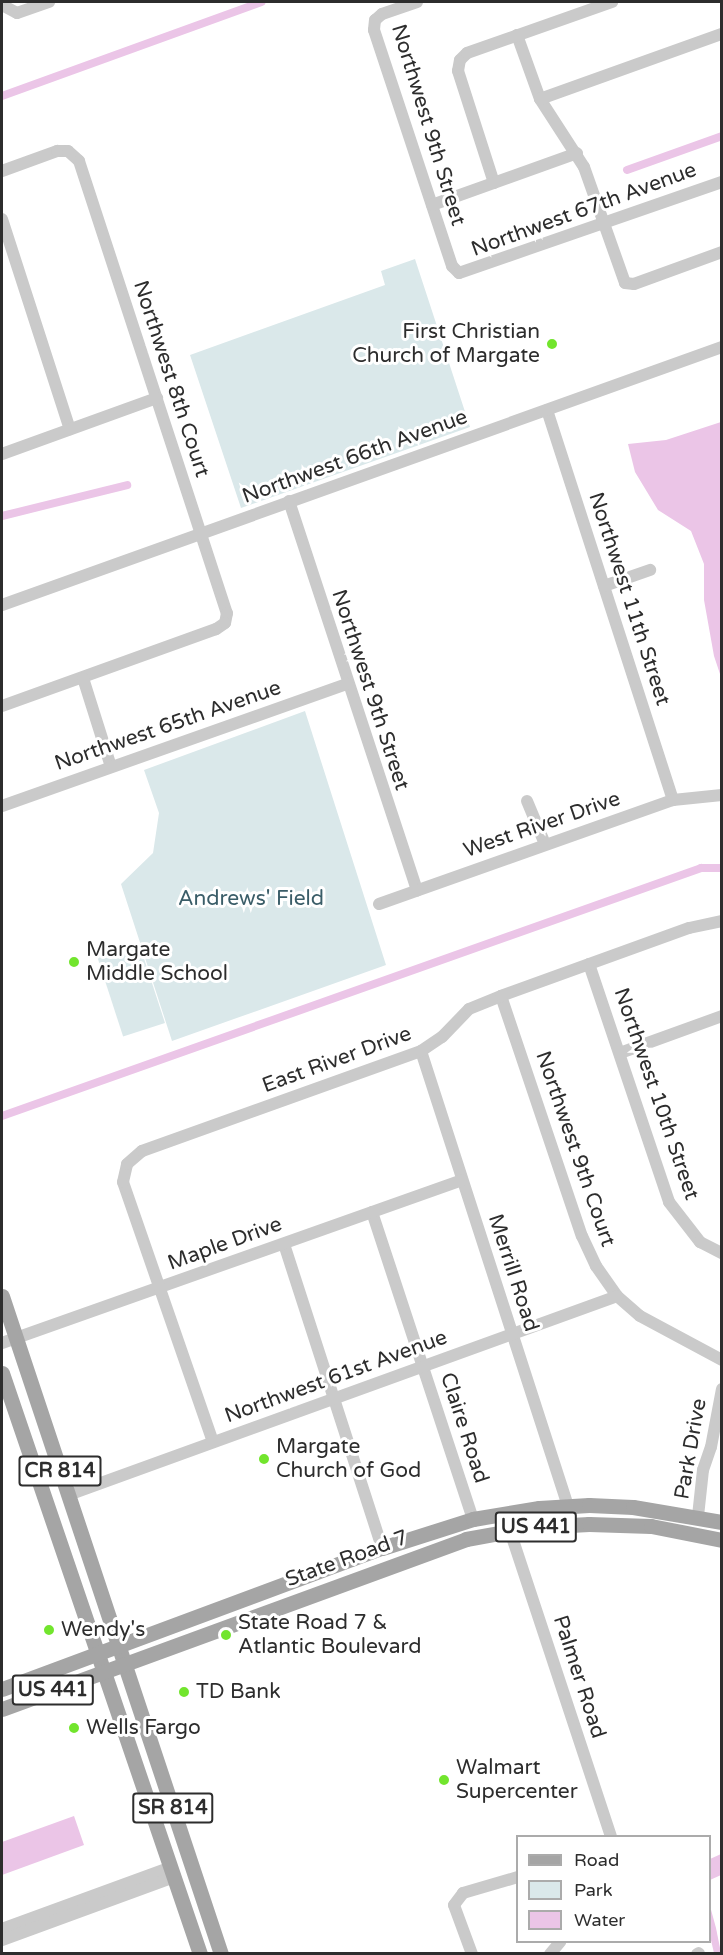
<!DOCTYPE html>
<html>
<head>
<meta charset="utf-8">
<style>
	body { margin:0 }
	#map { position:relative; width:723px; height:1955px; overflow:hidden; background:#fff; font-family:"Varela Round",sans-serif }
	div>[style] { position:absolute }
	.green>* { inset:0; background:#dae8ea; transform-origin:0 0 }
	.water>* { inset:0; background:#ebc5e7 }
	.canal>* { height:8px; margin:-4px; padding:0 4px; transform-origin:4px; border-radius:4px; background:#ebc5e7 }
	.minor>* { height:12px; margin:-6px; padding:0 6px; transform-origin:6px; border-radius:6px; background:#cacaca }
	.major>* { height:15px; margin:-7.5px; padding:0 7.5px; transform-origin:7.5px; border-radius:7.5px; background:#a5a5a5 }
	.dots>* { width:16px; height:16px; translate:-50% -50%; box-sizing:border-box; border:3px solid #fff; border-radius:50% }
	span { translate:-50% -50%; white-space:nowrap; text-align:center; line-height:1.15; -webkit-text-stroke:6px #fff; paint-order:stroke }
	.shield-label span { padding:2px 4px; background:#fff; border:2px solid; border-radius:4px; -webkit-text-stroke-width:0 }
	.shield-label { font-size:20px; color:#2d2d2d; font-weight:700 }
	.street-label { font-size:21px; color:#2d2d2d }
	.poi-label { font-size:21px; color:#2d2d2d }
	.right { translate:-100% -50%; text-align:right }
	.left { translate:0 -50%; text-align:left }
	.park-label { font-size:21px; color:#3a5d68 }
	.frame { position:absolute; inset:0; border:3px solid #2d2d2d; pointer-events:none }
	.legend { position:absolute; left:516px; top:1835px; width:195px; height:108px; box-sizing:border-box; background:#fff; border:2px solid #ababab; margin:0; padding:8px 10px; list-style:none; font-size:18px; color:#2d2d2d }
	.legend li { display:flex; align-items:center; gap:12px; height:30px }
	.legend b { width:30px; border:2px solid #ababab }
</style>
</head>
<body>
<div id="map">
	<div class="green">
		<div style="clip-path:polygon(415px 259px,470px 427px,241px 508px,190px 355px,385px 285px,381px 271px)"></div>
		<div style="clip-path:polygon(305px 711px,386px 965px,172px 1041px,121px 884px,153px 853px,159px 813px,144px 770px)"></div>
		<div style="left:139px;top:943px;width:84px;height:44px;rotate:72deg"></div>
	</div>
	<div class="water">
		<div style="clip-path:polygon(721px 422px,722px 422px,721px 677px,714px 656px,704px 600px,704px 564px,691px 531px,658px 510px,635px 472px,628px 444px,666px 440px)"></div>
		<div style="clip-path:polygon(74px 1816px,84px 1845px,2px 1875px,2px 1842px)"></div>
		<div style="clip-path:polygon(721px 1854px,721px 1875px,710px 1880px,710px 1859px)"></div>
		<div style="clip-path:polygon(710px 1906px,716px 1928px,721px 1953px,714px 1953px,710px 1936px)"></div>
	</div>
	<div class="canal">
		<div style="left:2px;top:96px;width:276px;rotate:-19.9deg"></div>
		<div style="left:627px;top:170px;width:101px;rotate:-19.7deg"></div>
		<div style="left:2px;top:516px;width:129px;rotate:-13.9deg"></div>
		<div style="left:2px;top:1116px;width:742px;rotate:-19.53deg"></div>
		<div style="left:701px;top:868px;width:21px"></div>
	</div>
	<div class="minor">
		<div style="left:417px;top:2px;width:37px;rotate:161deg"></div>
		<div style="left:382px;top:14px;width:9px;rotate:139deg"></div>
		<div style="left:375px;top:20px;width:10px;rotate:96deg"></div>
		<div style="left:374px;top:30px;width:249px;rotate:71.7deg"></div>
		<div style="left:452px;top:266px;width:10px;rotate:45deg"></div>
		<div style="left:459px;top:273px;width:278px;rotate:-19.1deg"></div>
		<div style="left:2px;top:5px;width:17px;rotate:28deg"></div>
		<div style="left:17px;top:13px;width:34px;rotate:-19deg"></div>
		<div style="left:517px;top:35px;width:68px;rotate:70.2deg"></div>
		<div style="left:540px;top:99px;width:81px;rotate:57.1deg"></div>
		<div style="left:584px;top:167px;width:123px;rotate:70.5deg"></div>
		<div style="left:625px;top:283px;width:9px;rotate:6deg"></div>
		<div style="left:634px;top:284px;width:94px;rotate:-20deg"></div>
		<div style="left:540px;top:99px;width:193px;rotate:-19.7deg"></div>
		<div style="left:2px;top:171px;width:59px;rotate:-20deg"></div>
		<div style="left:57px;top:151px;width:11px"></div>
		<div style="left:68px;top:151px;width:15px;rotate:42deg"></div>
		<div style="left:79px;top:161px;width:476px;rotate:71.9deg"></div>
		<div style="left:227px;top:613px;width:10px;rotate:101deg"></div>
		<div style="left:225px;top:623px;width:11px;rotate:146deg"></div>
		<div style="left:216px;top:629px;width:227px;rotate:160.2deg"></div>
		<div style="left:494px;top:183px;width:118px;rotate:-107.8deg"></div>
		<div style="left:458px;top:71px;width:11px;rotate:-80deg"></div>
		<div style="left:460px;top:60px;width:10px;rotate:-45deg"></div>
		<div style="left:467px;top:53px;width:154px;rotate:-19.4deg"></div>
		<div style="left:432px;top:205px;width:154px;rotate:-19.7deg"></div>
		<div style="left:2px;top:219px;width:221px;rotate:72.1deg"></div>
		<div style="left:547px;top:410px;width:410px;rotate:72.1deg"></div>
		<div style="left:2px;top:454px;width:165px;rotate:-19.9deg"></div>
		<div style="left:289px;top:501px;width:410px;rotate:71.8deg"></div>
		<div style="left:604px;top:586px;width:49px;rotate:-19.2deg"></div>
		<div style="left:2px;top:605px;width:765px;rotate:-19.71deg"></div>
		<div style="left:83px;top:678px;width:93px;rotate:72.5deg"></div>
		<div style="left:527px;top:801px;width:47px;rotate:67.3deg"></div>
		<div style="left:2px;top:806px;width:366px;rotate:-19.5deg"></div>
		<div style="left:379px;top:904px;width:312px;rotate:-19.5deg"></div>
		<div style="left:673px;top:800px;width:49px;rotate:-5.8deg"></div>
		<div style="left:589px;top:964px;width:251px;rotate:71.4deg"></div>
		<div style="left:669px;top:1202px;width:51px;rotate:52.2deg"></div>
		<div style="left:700px;top:1242px;width:25px;rotate:27deg"></div>
		<div style="left:501px;top:996px;width:253px;rotate:71.4deg"></div>
		<div style="left:582px;top:1236px;width:33px;rotate:65deg"></div>
		<div style="left:596px;top:1266px;width:37px;rotate:55deg"></div>
		<div style="left:617px;top:1296px;width:30px;rotate:41deg"></div>
		<div style="left:640px;top:1316px;width:93px;rotate:28.2deg"></div>
		<div style="left:421px;top:1051px;width:478px;rotate:72.1deg"></div>
		<div style="left:620px;top:1053px;width:109px;rotate:-19.9deg"></div>
		<div style="left:372px;top:1212px;width:323px;rotate:71.8deg"></div>
		<div style="left:284px;top:1244px;width:319px;rotate:72.1deg"></div>
		<div style="left:2px;top:1343px;width:488px;rotate:-19.5deg"></div>
		<div style="left:213px;top:1442px;width:275px;rotate:-109.1deg"></div>
		<div style="left:123px;top:1182px;width:18px;rotate:-77deg"></div>
		<div style="left:127px;top:1164px;width:20px;rotate:-41deg"></div>
		<div style="left:142px;top:1151px;width:296px;rotate:-19.7deg"></div>
		<div style="left:421px;top:1051px;width:25px;rotate:-34deg"></div>
		<div style="left:442px;top:1037px;width:39px;rotate:-46deg"></div>
		<div style="left:469px;top:1009px;width:35px;rotate:-22deg"></div>
		<div style="left:501px;top:996px;width:200px;rotate:-19.9deg"></div>
		<div style="left:689px;top:928px;width:34px;rotate:-12deg"></div>
		<div style="left:68px;top:1495px;width:584px;rotate:-19.92deg"></div>
		<div style="left:698px;top:1516px;width:46px;rotate:-83.8deg"></div>
		<div style="left:703px;top:1470px;width:24px;rotate:-71deg"></div>
		<div style="left:711px;top:1447px;width:59px;rotate:-79.3deg"></div>
		<div style="left:510px;top:1531px;width:321px;rotate:71.7deg"></div>
		<div style="left:2px;top:1929px;width:180px;rotate:-20.1deg"></div>
		<div style="left:2px;top:1940px;width:183px;rotate:-20.1deg"></div>
		<div style="left:472px;top:1954px;width:52px;rotate:-110.2deg"></div>
		<div style="left:454px;top:1905px;width:15px;rotate:-53deg"></div>
		<div style="left:463px;top:1893px;width:57px;rotate:-16.2deg"></div>
		<div style="left:550px;top:1954px;width:16px;rotate:-50deg"></div>
		<div style="left:697px;top:1954px;width:2px;rotate:-27deg"></div>
	</div>
	<div class="major">
		<div style="left:2px;top:1296px;width:693px;rotate:71.59deg"></div>
		<div style="left:2px;top:1373px;width:614px;rotate:71.18deg"></div>
		<div style="left:2px;top:1689px;width:405px;rotate:-20.4deg"></div>
		<div style="left:382px;top:1548px;width:96px;rotate:-17.7deg"></div>
		<div style="left:473px;top:1519px;width:67px;rotate:-9.5deg"></div>
		<div style="left:539px;top:1508px;width:50px;rotate:-3.4deg"></div>
		<div style="left:589px;top:1505px;width:44px;rotate:2.6deg"></div>
		<div style="left:633px;top:1507px;width:90px;rotate:9.6deg"></div>
		<div style="left:2px;top:1709px;width:494px;rotate:-20.1deg"></div>
		<div style="left:466px;top:1539px;width:68px;rotate:-10.2deg"></div>
		<div style="left:533px;top:1527px;width:56px;rotate:-3.1deg"></div>
		<div style="left:589px;top:1524px;width:62px;rotate:1.8deg"></div>
		<div style="left:651px;top:1526px;width:72px;rotate:11.2deg"></div>
	</div>
	<div class="dots">
		<div style="left:552px;top:344px;background:#72e52d"></div>
		<div style="left:74px;top:962px;background:#72e52d"></div>
		<div style="left:264px;top:1459px;background:#72e52d"></div>
		<div style="left:49px;top:1630px;background:#72e52d"></div>
		<div style="left:226px;top:1635px;background:#72e52d"></div>
		<div style="left:184px;top:1692px;background:#72e52d"></div>
		<div style="left:74px;top:1728px;background:#72e52d"></div>
		<div style="left:444px;top:1780px;background:#72e52d"></div>
	</div>
	<div class="shield-label">
		<span style="left:60px;top:1471px">CR 814</span>
		<span style="left:536px;top:1527px">US 441</span>
		<span style="left:53px;top:1690px">US 441</span>
		<span style="left:173px;top:1808px">SR 814</span>
	</div>
	<div class="street-label">
		<span style="left:428px;top:125px;rotate:73deg">Northwest 9th Street</span>
		<span style="left:584px;top:210px;rotate:-20deg">Northwest 67th Avenue</span>
		<span style="left:171px;top:379px;rotate:72deg">Northwest 8th Court</span>
		<span style="left:355px;top:457px;rotate:-20deg">Northwest 66th Avenue</span>
		<span style="left:629px;top:599px;rotate:72deg">Northwest 11th Street</span>
		<span style="left:370px;top:690px;rotate:72deg">Northwest 9th Street</span>
		<span style="left:168px;top:726px;rotate:-19deg">Northwest 65th Avenue</span>
		<span style="left:542px;top:825px;rotate:-19deg">West River Drive</span>
		<span style="left:337px;top:1060px;rotate:-20deg">East River Drive</span>
		<span style="left:656px;top:1094px;rotate:71deg">Northwest 10th Street</span>
		<span style="left:575px;top:1149px;rotate:71deg">Northwest 9th Court</span>
		<span style="left:225px;top:1244px;rotate:-20deg">Maple Drive</span>
		<span style="left:513px;top:1273px;rotate:72deg">Merrill Road</span>
		<span style="left:336px;top:1377px;rotate:-20deg">Northwest 61st Avenue</span>
		<span style="left:464px;top:1428px;rotate:72deg">Claire Road</span>
		<span style="left:691px;top:1449px;rotate:-80deg">Park Drive</span>
		<span style="left:347px;top:1559px;rotate:-20deg">State Road 7</span>
		<span style="left:579px;top:1677px;rotate:72deg">Palmer Road</span>
	</div>
	<div class="poi-label">
		<span class="right" style="left:540px;top:344px">First Christian<br>Church of Margate</span>
		<span class="left" style="left:86px;top:962px">Margate<br>Middle School</span>
		<span class="left" style="left:276px;top:1459px">Margate<br>Church of God</span>
		<span class="left" style="left:238px;top:1635px">State Road 7 &amp;<br>Atlantic Boulevard</span>
		<span class="left" style="left:61px;top:1630px">Wendy's</span>
		<span class="left" style="left:196px;top:1692px">TD Bank</span>
		<span class="left" style="left:86px;top:1728px">Wells Fargo</span>
		<span class="left" style="left:456px;top:1780px">Walmart<br>Supercenter</span>
	</div>
	<div class="park-label">
		<span style="left:251px;top:899px">Andrews' Field</span>
	</div>
	<div class="frame"></div>
	<ul class="legend">
	<li><b style="height:8px;background:#a5a5a5"></b>Road</li>
	<li><b style="height:16px;background:#dae8ea"></b>Park</li>
	<li><b style="height:16px;background:#ebc5e7"></b>Water</li>
	</ul>
</div>
</body>
</html>
